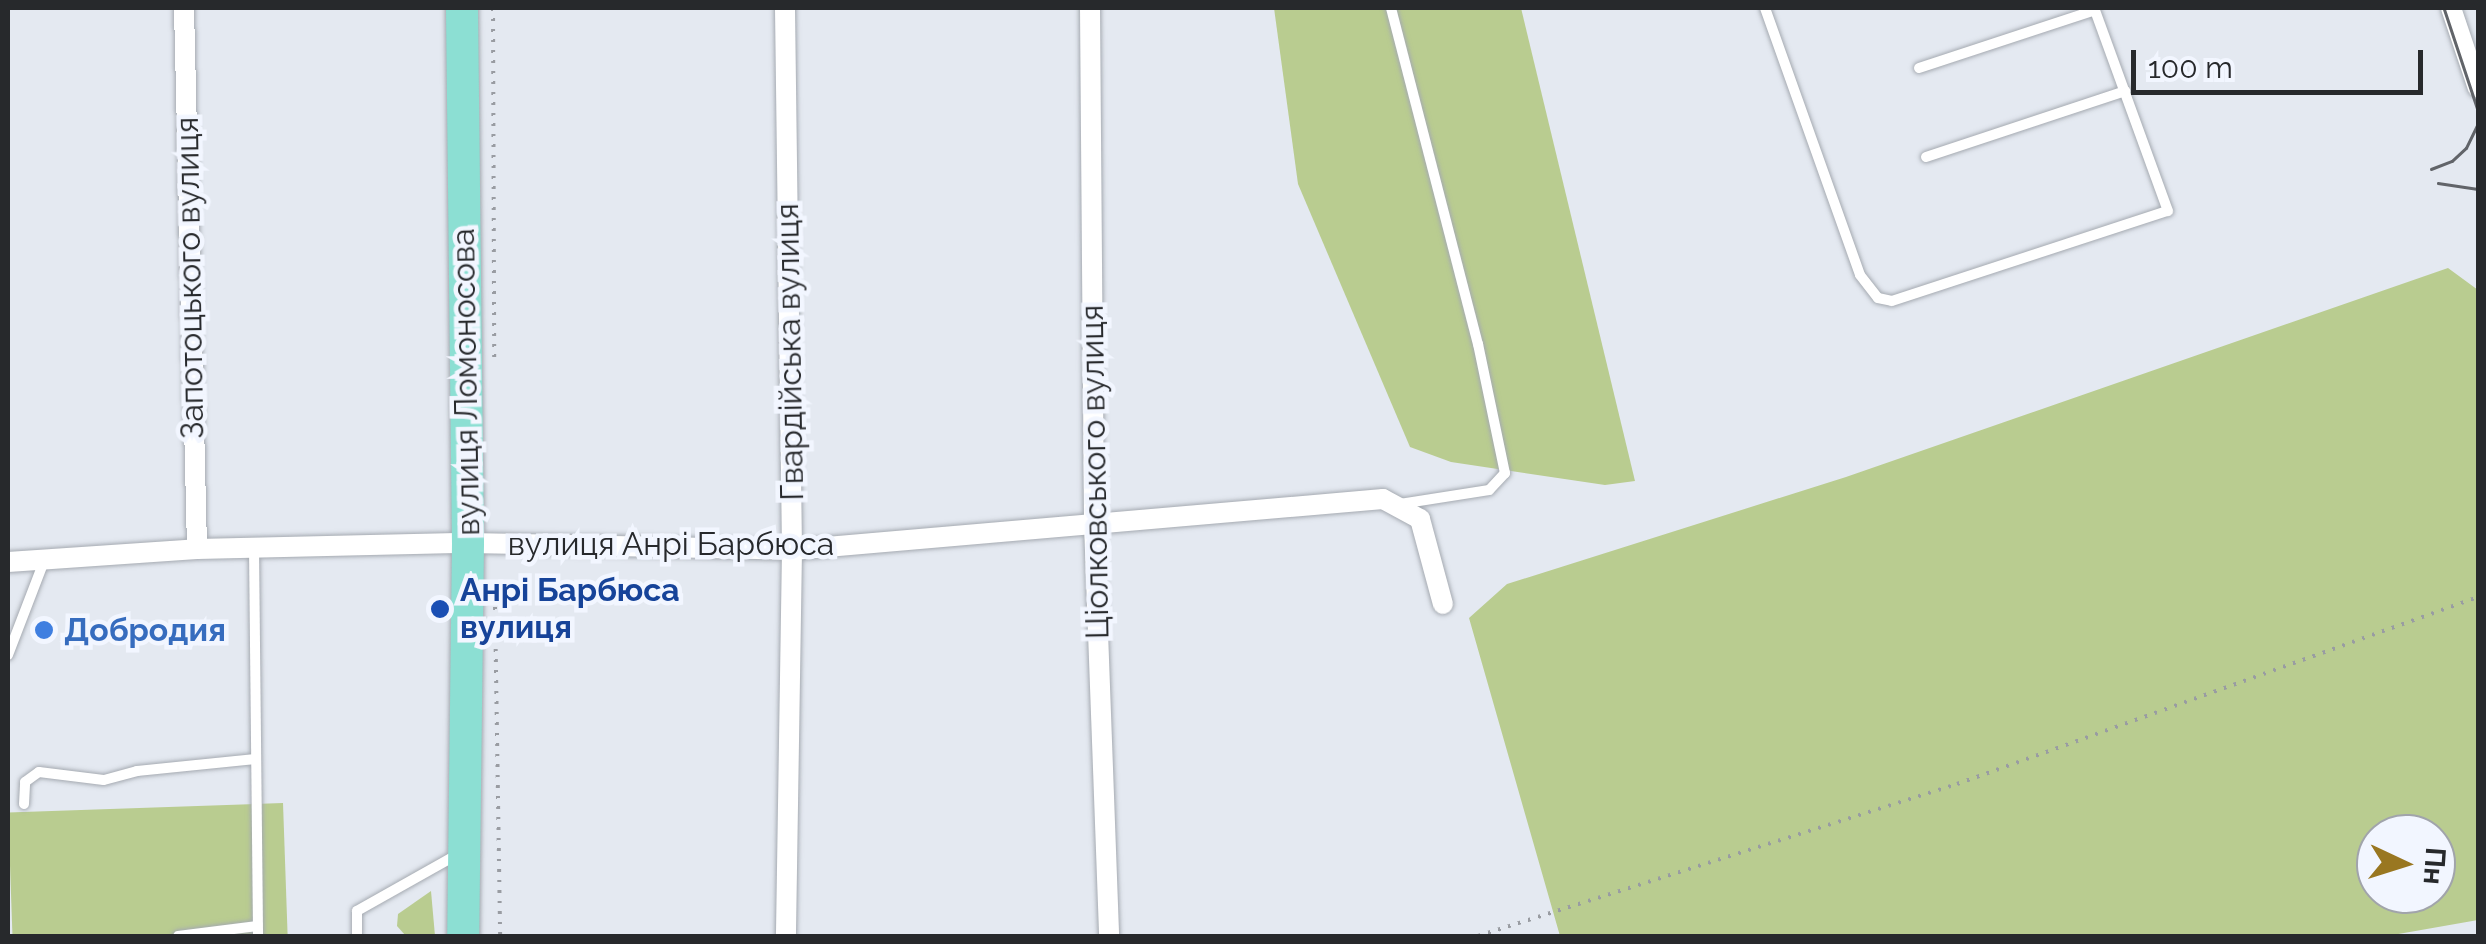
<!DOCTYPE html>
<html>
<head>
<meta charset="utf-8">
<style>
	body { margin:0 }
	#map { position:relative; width:2486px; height:944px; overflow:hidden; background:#e4e9f1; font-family:Raleway,sans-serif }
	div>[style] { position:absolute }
	.green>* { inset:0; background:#b9cc90; transform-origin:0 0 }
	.path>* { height:4px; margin-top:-2px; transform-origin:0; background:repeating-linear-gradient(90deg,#999ca2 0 2.5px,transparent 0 10.5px) }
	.roads { filter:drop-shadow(0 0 2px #a5aab1) drop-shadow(0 0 2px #a5aab1) }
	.service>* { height:10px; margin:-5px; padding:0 5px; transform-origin:5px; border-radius:5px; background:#fff }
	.minor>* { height:20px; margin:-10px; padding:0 10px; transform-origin:10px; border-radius:10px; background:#fff }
	.primary>* { height:32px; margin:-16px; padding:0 16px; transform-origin:16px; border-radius:16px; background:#8cdfd3 }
	.tram>* { height:2.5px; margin:-1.25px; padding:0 1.25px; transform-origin:1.25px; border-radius:1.25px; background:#616469 }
	.dots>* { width:28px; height:28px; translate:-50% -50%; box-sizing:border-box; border:5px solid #f2f6ff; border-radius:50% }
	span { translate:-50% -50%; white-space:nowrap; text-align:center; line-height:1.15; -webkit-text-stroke:9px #f2f6ff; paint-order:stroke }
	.street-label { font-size:32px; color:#27292c }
	.transit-label { font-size:32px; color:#164399; font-weight:700 }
	.left { translate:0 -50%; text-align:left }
	.shop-label { font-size:32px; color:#366cbe; font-weight:700 }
	.frame { position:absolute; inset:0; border:10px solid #27292c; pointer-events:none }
	.north { position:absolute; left:2356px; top:814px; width:100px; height:100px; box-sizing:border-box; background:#f2f6ff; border:2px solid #a1a4ab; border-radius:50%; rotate:94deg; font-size:28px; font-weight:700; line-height:40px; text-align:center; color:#27292c }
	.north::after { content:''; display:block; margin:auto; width:35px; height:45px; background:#997721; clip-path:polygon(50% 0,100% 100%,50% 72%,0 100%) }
	.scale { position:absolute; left:2131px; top:50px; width:292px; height:45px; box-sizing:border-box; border:5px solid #27292c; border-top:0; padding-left:12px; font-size:30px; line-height:35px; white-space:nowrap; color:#27292c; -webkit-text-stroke:8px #f2f6ff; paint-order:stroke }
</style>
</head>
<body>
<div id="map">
	<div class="green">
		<div style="clip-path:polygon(1274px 8px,1521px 8px,1635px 481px,1605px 485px,1451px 462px,1410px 447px,1298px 184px)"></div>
		<div style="clip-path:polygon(evenodd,2448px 268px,2478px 290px,2478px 920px,2387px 936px,1560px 936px,1469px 618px,1507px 584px,1846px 477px,2448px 268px,2376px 834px,2436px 834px,2436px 894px,2376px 894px,2376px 834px)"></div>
		<div style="left:283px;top:803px;width:133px;height:275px;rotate:88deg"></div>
		<div style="clip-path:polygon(431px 891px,435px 936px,405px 935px,397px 926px,398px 914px)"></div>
	</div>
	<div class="path">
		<div style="left:493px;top:8px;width:355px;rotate:89.8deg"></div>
		<div style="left:495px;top:607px;width:329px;rotate:89.1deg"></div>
		<div style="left:1478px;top:936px;width:503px;rotate:-17.61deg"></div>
		<div style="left:1957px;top:784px;width:554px;rotate:-19.74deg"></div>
	</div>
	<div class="roads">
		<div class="service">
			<div style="left:1391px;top:8px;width:347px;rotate:75.5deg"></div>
			<div style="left:1478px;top:344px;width:132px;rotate:78.2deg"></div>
			<div style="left:1505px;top:473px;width:23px;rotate:133deg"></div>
			<div style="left:1489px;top:490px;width:90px;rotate:171.1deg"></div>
			<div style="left:1765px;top:8px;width:283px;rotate:70.4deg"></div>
			<div style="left:1860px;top:275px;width:29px;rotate:52deg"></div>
			<div style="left:1878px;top:298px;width:14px;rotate:12deg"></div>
			<div style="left:1892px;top:301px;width:290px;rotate:-18.1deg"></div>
			<div style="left:2168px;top:211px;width:216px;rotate:-110deg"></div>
			<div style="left:1919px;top:68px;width:185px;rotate:-18.2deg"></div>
			<div style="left:1926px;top:157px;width:210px;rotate:-18.3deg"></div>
			<div style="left:254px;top:548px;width:388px;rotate:89.4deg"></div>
			<div style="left:8px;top:655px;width:101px;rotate:-69deg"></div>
			<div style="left:24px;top:804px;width:22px;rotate:-87deg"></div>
			<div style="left:25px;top:782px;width:17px;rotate:-36deg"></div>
			<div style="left:39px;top:772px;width:65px;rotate:7deg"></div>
			<div style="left:104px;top:780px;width:34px;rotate:-15deg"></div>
			<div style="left:137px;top:771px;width:119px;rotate:-5.8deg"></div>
			<div style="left:178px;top:936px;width:80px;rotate:-7.2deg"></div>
			<div style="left:357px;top:936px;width:25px;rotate:-90deg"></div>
			<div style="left:357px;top:911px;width:116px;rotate:-29.4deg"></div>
		</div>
		<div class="minor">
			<div style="left:184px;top:8px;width:541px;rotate:88.62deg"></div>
			<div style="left:785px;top:8px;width:542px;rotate:89.26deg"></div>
			<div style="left:792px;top:550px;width:386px;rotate:90.9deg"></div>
			<div style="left:1090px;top:8px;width:515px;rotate:89.55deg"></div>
			<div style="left:1094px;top:523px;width:413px;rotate:87.9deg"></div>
			<div style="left:2451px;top:8px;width:84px;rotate:71.4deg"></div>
			<div style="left:8px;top:562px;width:189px;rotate:-3.9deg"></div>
			<div style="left:197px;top:549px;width:271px;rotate:-1.3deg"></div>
			<div style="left:468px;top:543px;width:324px;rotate:1.2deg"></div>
			<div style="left:792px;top:550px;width:593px;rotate:-4.93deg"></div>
			<div style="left:1383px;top:499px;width:42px;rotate:28.4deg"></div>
			<div style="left:1420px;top:519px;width:88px;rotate:74.9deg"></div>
		</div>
		<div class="primary">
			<div style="left:462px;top:8px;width:535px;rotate:89.36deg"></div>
			<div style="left:468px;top:543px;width:393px;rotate:90.7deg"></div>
		</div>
	</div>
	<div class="tram">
		<div style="left:2444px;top:8px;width:108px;rotate:71.6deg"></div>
		<div style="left:2431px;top:169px;width:22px;rotate:-21deg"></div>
		<div style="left:2452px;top:161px;width:19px;rotate:-43deg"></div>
		<div style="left:2466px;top:148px;width:28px;rotate:-64deg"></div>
		<div style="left:2438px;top:183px;width:40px;rotate:8.5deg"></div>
	</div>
	<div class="dots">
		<div style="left:440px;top:609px;background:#1a4fb4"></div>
		<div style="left:44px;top:630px;background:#3f7fe0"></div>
	</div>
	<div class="street-label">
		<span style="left:190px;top:278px;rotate:-91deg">Запотоцького вулиця</span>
		<span style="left:790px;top:352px;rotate:-91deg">Гвардійська вулиця</span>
		<span style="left:466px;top:382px;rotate:-91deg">вулиця Ломоносова</span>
		<span style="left:1095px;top:472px;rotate:-91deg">Ціолковського вулиця</span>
		<span style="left:671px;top:544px">вулиця Анрі Барбюса</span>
	</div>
	<div class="transit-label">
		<span class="left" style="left:460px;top:609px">Анрі Барбюса<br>вулиця</span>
	</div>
	<div class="shop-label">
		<span class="left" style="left:64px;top:630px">Добродия</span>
	</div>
	<div class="frame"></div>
	<div class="north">Пн</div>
	<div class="scale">100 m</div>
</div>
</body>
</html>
